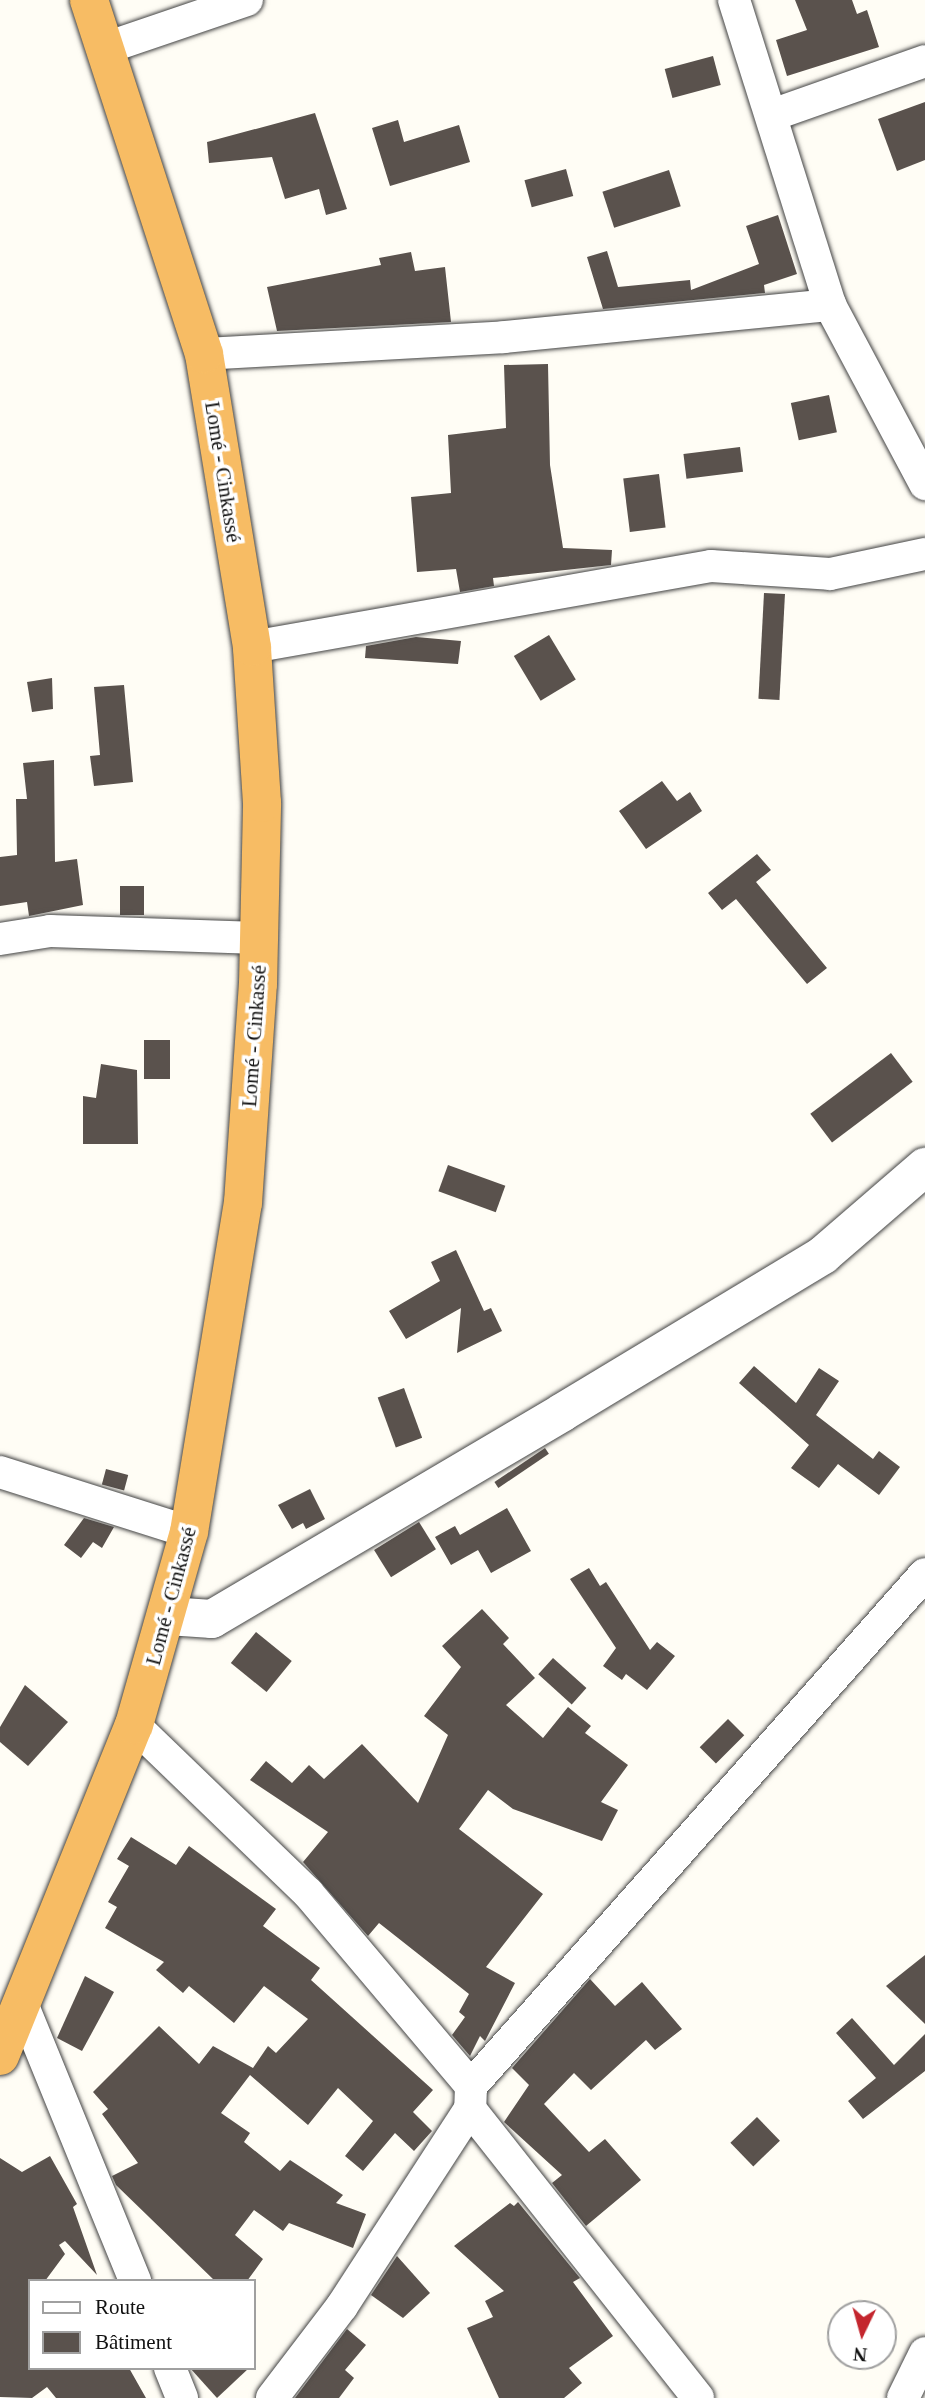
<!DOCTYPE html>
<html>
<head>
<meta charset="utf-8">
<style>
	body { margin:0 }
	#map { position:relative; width:925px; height:2398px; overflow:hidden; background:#fffdf5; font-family:Georgia,serif }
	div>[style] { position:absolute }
	.building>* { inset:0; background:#5a524d; transform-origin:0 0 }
	.roads { filter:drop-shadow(0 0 2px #444) drop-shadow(0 0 2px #444) }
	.minor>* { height:32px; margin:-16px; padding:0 16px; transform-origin:16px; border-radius:16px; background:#fff }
	.tertiary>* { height:38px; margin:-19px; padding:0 19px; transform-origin:19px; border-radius:19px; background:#fff }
	.trunk>* { height:38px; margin:-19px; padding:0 19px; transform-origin:19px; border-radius:19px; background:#f7bc64 }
	span { translate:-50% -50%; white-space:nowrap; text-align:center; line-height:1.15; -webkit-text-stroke:7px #fff; paint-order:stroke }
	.street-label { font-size:21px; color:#111 }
	.legend { position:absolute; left:28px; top:2279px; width:228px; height:91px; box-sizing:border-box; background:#fff; border:2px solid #a0a0a0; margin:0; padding:9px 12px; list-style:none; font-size:21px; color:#111 }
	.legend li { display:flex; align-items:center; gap:14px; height:35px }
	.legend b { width:35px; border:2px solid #a0a0a0 }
	.north { position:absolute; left:827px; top:2300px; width:70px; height:70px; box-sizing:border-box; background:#fff; border:2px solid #a0a0a0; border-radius:50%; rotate:185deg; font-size:19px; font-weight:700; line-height:28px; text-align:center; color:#111 }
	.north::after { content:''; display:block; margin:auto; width:24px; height:32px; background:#c4262e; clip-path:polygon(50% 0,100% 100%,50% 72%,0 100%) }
</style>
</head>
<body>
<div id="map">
	<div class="building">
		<div style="clip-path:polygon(795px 0,852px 0,857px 14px,867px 10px,879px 47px,787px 76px,776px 40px,807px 30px)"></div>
		<div style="left:713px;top:56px;width:30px;height:50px;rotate:75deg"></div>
		<div style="clip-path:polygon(925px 102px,925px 160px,897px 171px,878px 119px)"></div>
		<div style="clip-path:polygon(315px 113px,347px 209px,326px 215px,319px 189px,285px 199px,272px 157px,209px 163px,207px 142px)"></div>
		<div style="clip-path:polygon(398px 120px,404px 142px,459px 125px,470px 162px,390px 186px,372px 128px)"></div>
		<div style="left:566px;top:169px;width:28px;height:43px;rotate:75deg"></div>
		<div style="left:669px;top:170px;width:38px;height:70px;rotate:72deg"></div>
		<div style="clip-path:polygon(778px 215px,797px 274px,764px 285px,765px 293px,603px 309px,587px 257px,607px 251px,618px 287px,690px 280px,691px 290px,759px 264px,746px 226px)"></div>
		<div style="clip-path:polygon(411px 252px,415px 271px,445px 267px,451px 322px,277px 331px,267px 287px,381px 265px,379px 258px)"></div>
		<div style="clip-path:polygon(548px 364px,550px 465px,563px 548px,612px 550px,611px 565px,493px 578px,494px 586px,460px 592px,456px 569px,417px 572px,411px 497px,451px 493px,448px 435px,506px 428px,504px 365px)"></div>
		<div style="left:829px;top:395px;width:38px;height:39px;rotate:78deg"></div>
		<div style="left:740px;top:447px;width:25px;height:57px;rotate:83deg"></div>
		<div style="left:659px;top:474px;width:54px;height:36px;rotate:83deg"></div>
		<div style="left:764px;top:593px;width:21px;height:106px;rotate:3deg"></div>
		<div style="left:549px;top:635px;width:52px;height:41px;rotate:59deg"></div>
		<div style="clip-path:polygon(416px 637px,461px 641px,458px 664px,365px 658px,366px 646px)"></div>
		<div style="clip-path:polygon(52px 678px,53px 709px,32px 712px,27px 682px)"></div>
		<div style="clip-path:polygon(124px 685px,133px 782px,94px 786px,90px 756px,100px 755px,94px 687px)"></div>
		<div style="clip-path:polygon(54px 760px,55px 862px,77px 859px,83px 905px,29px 916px,27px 902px,0 906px,0 857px,17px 855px,16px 799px,27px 799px,23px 763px)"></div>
		<div style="clip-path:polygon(662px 781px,677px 801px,690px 792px,702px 811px,646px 849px,619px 811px)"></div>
		<div style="clip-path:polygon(757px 854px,771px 870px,756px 882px,827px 968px,807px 984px,736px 899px,722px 910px,708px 893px)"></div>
		<div style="left:120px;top:886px;width:24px;height:29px"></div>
		<div style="left:144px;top:1040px;width:26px;height:39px"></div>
		<div style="left:891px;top:1053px;width:36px;height:101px;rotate:53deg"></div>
		<div style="clip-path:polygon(101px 1064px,137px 1070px,138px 1144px,83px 1144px,83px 1096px,96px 1098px)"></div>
		<div style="left:448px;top:1165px;width:61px;height:28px;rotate:20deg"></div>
		<div style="clip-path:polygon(456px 1250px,484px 1311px,491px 1308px,502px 1331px,457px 1353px,461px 1308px,406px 1339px,389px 1311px,440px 1281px,431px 1262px)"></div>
		<div style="clip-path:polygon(754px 1366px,796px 1403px,819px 1368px,839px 1381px,816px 1415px,873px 1459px,879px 1451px,900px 1467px,879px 1495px,838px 1464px,819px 1488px,791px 1468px,809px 1445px,739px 1383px)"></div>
		<div style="left:404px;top:1388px;width:53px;height:28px;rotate:70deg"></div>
		<div style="left:545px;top:1448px;width:7px;height:61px;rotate:56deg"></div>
		<div style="left:106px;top:1469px;width:23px;height:16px;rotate:15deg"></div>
		<div style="clip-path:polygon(310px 1489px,325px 1519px,306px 1529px,303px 1523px,292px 1529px,278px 1505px)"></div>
		<div style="clip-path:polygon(507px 1508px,531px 1551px,491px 1573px,478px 1550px,451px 1565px,435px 1537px,455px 1526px,460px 1535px)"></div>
		<div style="clip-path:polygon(84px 1518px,114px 1527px,102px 1548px,93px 1542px,81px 1558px,64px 1545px)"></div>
		<div style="left:419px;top:1522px;width:32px;height:53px;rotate:58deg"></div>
		<div style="clip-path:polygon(589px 1568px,600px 1586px,606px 1582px,650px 1650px,657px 1642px,675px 1656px,647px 1690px,626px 1674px,622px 1680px,603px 1666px,616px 1648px,570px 1579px)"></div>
		<div style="clip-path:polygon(482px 1609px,509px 1638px,503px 1644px,535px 1678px,506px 1705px,543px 1738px,568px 1707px,591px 1726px,585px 1733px,628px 1765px,601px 1802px,618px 1810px,602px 1841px,513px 1809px,488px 1790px,459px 1829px,543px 1894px,486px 1967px,515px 1983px,485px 2041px,480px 2036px,470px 2056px,452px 2035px,465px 2017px,459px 2012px,469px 1994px,379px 1923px,368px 1936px,303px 1862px,328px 1832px,250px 1780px,266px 1761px,292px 1783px,309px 1765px,324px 1779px,362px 1744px,418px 1803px,448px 1735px,424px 1716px,461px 1667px,442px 1646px)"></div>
		<div style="left:256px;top:1632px;width:46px;height:40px;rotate:39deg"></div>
		<div style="left:553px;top:1658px;width:45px;height:22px;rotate:42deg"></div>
		<div style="clip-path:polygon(25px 1685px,68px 1722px,28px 1766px,0 1742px,0 1727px)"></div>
		<div style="left:728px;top:1719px;width:23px;height:40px;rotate:45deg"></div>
		<div style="clip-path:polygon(131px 1837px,176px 1865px,189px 1846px,276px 1909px,263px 1926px,320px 1968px,311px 1980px,433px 2090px,413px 2112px,432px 2131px,414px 2151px,395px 2133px,363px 2171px,345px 2156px,373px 2121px,338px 2088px,308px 2125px,250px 2075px,221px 2113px,250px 2133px,244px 2142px,280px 2171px,290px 2160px,343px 2195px,336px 2203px,366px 2214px,353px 2248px,289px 2223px,283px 2231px,254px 2210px,235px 2235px,263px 2259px,247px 2281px,215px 2281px,116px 2185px,112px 2176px,138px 2163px,102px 2114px,108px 2109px,93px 2092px,159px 2026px,199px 2064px,213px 2046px,253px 2068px,268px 2046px,276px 2053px,308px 2019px,264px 1986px,234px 2023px,189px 1986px,183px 1993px,156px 1970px,164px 1962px,105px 1928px,117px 1907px,108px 1902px,129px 1866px,117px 1859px)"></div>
		<div style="clip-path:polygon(925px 1955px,925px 2024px,886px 1986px)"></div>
		<div style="clip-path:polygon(85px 1976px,114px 1992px,82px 2051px,57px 2038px)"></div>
		<div style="clip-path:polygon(590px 1979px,615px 2006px,642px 1982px,682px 2029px,655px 2050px,646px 2040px,591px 2090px,574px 2073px,544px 2104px,589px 2152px,605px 2139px,641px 2180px,586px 2226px,552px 2183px,562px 2175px,504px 2122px,529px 2085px,512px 2068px)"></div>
		<div style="clip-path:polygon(852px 2018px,894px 2065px,925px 2034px,925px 2071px,863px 2119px,848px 2101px,876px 2078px,836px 2033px)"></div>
		<div style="left:757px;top:2117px;width:33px;height:37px;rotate:46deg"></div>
		<div style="clip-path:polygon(50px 2156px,77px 2204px,73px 2207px,97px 2275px,65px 2241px,59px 2245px,65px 2254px,45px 2281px,30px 2281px,30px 2368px,129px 2368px,146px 2398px,56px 2398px,47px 2387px,32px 2398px,0 2397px,0 2158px,22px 2172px)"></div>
		<div style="clip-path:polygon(518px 2202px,580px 2278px,573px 2282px,613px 2336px,569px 2368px,582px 2383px,564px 2398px,499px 2398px,467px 2328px,493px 2317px,485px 2301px,504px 2291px,454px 2246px,510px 2203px,514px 2206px)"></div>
		<div style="clip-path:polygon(397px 2256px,430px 2293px,403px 2318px,371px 2295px)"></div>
		<div style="clip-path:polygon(347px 2329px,366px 2345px,345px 2370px,354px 2378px,339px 2398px,295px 2398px)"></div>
		<div style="clip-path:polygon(190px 2368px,249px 2368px,217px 2398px)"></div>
	</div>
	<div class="roads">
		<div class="minor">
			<div style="left:734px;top:0;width:320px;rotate:72.5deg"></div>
			<div style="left:830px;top:305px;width:203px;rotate:62deg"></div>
			<div style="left:103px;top:49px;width:152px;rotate:-18.8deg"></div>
			<div style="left:772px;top:115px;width:162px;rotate:-19.4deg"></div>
			<div style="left:204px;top:354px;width:300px;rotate:-3.2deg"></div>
			<div style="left:504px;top:337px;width:328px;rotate:-5.6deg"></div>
			<div style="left:252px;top:647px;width:466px;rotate:-10deg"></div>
			<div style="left:711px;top:566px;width:119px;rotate:3.8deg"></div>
			<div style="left:830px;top:574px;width:97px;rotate:-11.9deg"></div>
			<div style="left:0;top:939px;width:51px;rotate:-9.1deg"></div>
			<div style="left:50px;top:931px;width:209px;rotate:1.9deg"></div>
			<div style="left:0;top:1472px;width:198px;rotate:17.6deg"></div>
			<div style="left:134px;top:1725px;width:242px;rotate:44deg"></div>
			<div style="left:308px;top:1893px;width:253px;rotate:49.8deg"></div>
			<div style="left:471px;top:2086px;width:23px;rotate:92deg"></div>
			<div style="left:470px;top:2109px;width:368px;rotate:51.7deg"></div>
			<div style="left:23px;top:2006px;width:297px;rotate:67.8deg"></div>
			<div style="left:471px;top:2086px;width:684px;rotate:-48.44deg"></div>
			<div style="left:170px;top:2368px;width:32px;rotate:68deg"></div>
			<div style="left:272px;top:2398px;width:116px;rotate:-52.7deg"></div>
			<div style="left:342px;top:2306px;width:235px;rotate:-57deg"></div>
			<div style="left:903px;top:2398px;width:50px;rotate:-63.9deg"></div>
		</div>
		<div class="tertiary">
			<div style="left:168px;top:1616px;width:44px;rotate:3.9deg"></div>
			<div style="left:212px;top:1619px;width:407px;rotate:-30.5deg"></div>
			<div style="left:563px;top:1412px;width:304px;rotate:-31.1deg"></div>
			<div style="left:823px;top:1255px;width:135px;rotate:-40.8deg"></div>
		</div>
		<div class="trunk">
			<div style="left:0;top:2056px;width:357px;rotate:-68deg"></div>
			<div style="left:134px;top:1725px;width:201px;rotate:-74.1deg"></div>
			<div style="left:189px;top:1532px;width:333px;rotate:-80.7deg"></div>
			<div style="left:243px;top:1203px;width:220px;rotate:-86.1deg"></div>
			<div style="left:258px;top:984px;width:181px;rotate:-88.7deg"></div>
			<div style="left:262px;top:803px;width:156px;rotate:-93.7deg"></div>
			<div style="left:252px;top:647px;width:297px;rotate:-99.3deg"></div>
			<div style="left:204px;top:354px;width:372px;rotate:-108deg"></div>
		</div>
	</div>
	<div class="street-label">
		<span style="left:223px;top:472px;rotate:81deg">Lomé - Cinkassé</span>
		<span style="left:254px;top:1036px;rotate:-86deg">Lomé - Cinkassé</span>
		<span style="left:171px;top:1596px;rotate:-75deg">Lomé - Cinkassé</span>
	</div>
	<ul class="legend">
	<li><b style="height:9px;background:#fff"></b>Route</li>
	<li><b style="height:19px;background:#5a524d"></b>Bâtiment</li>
	</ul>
	<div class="north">N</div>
</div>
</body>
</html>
